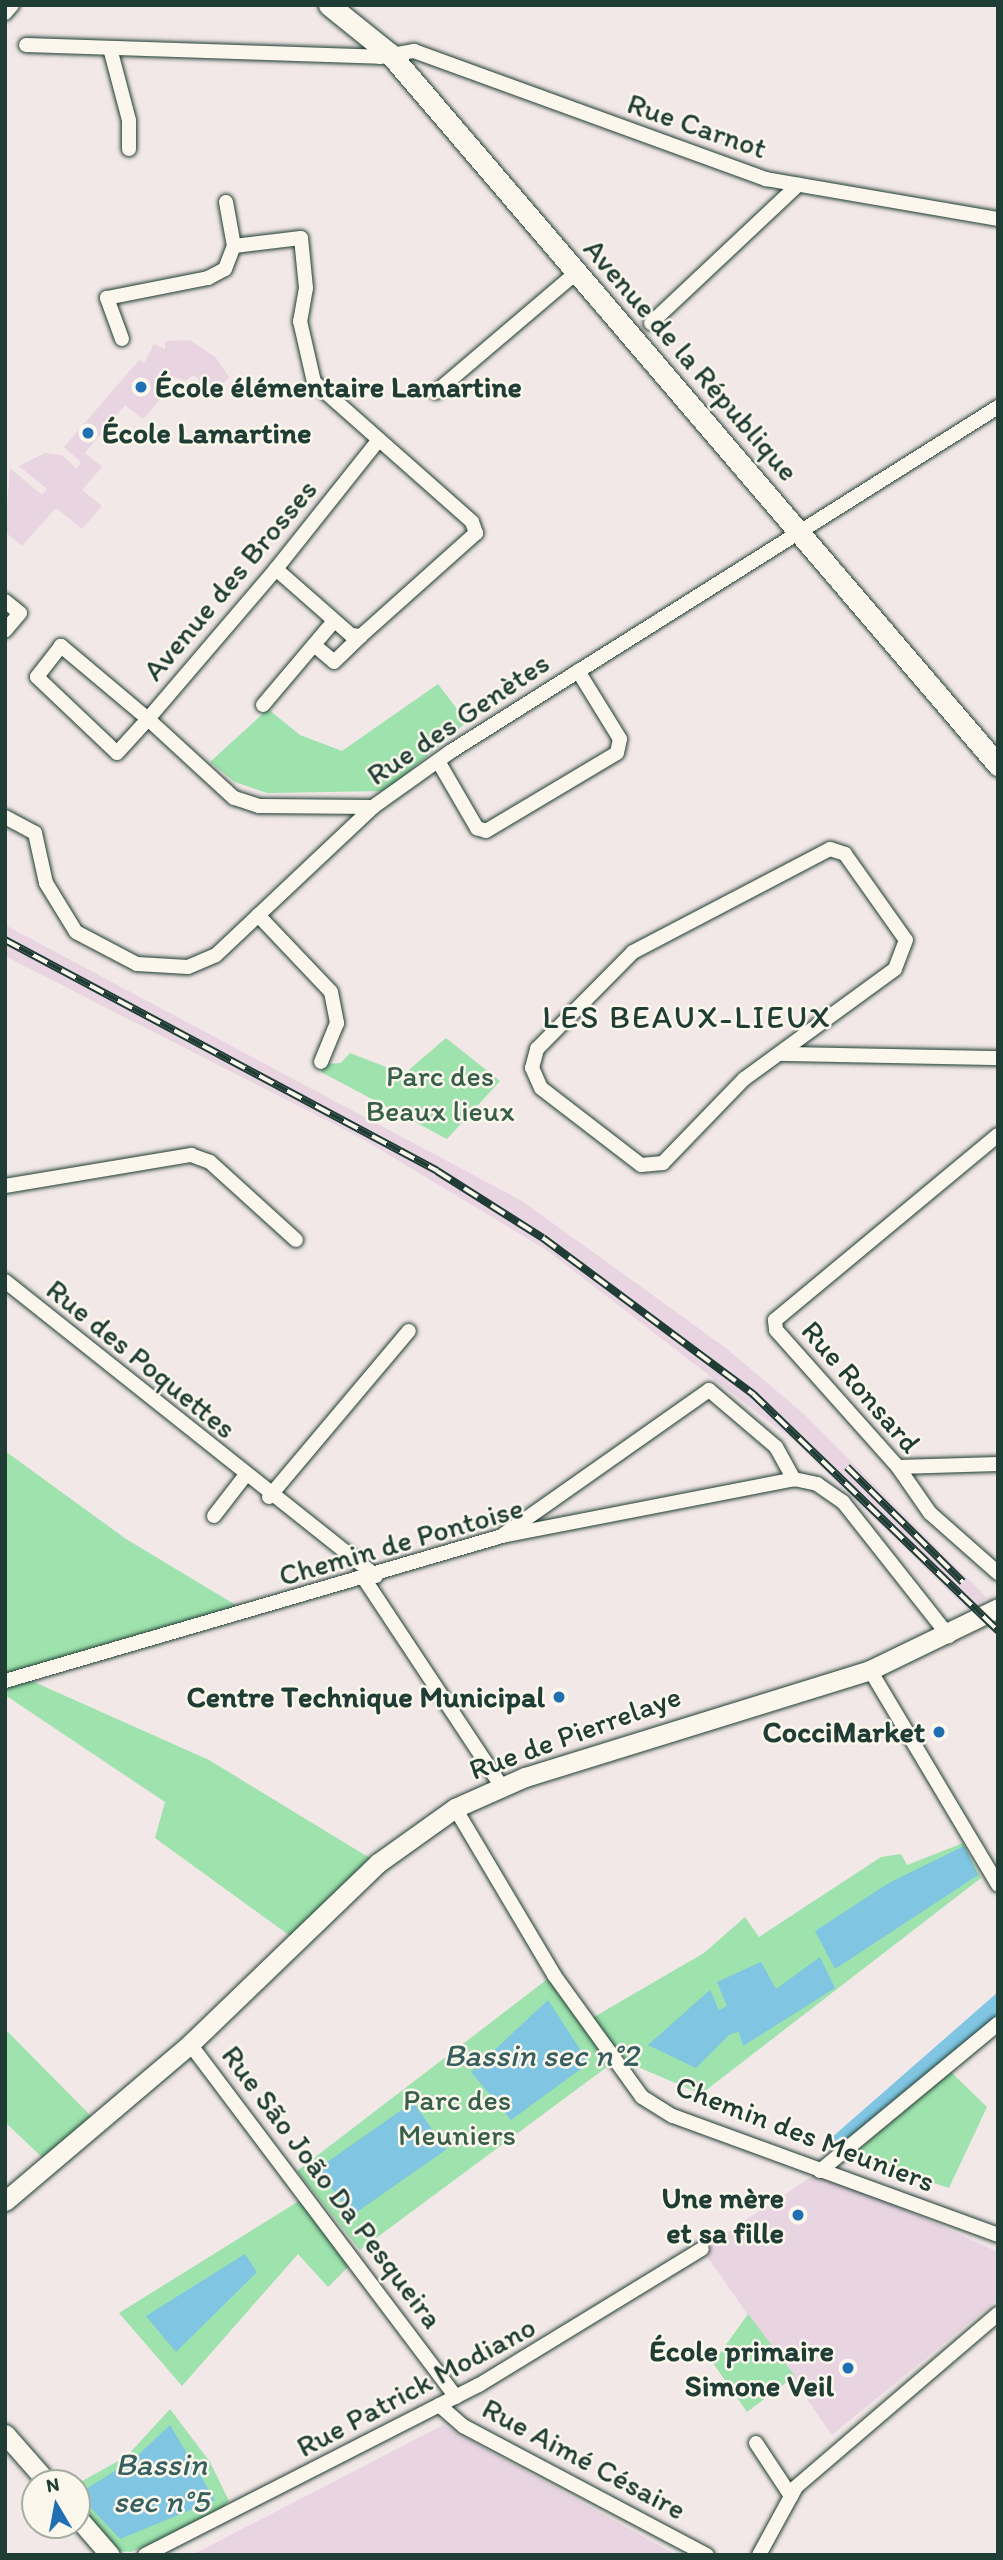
<!DOCTYPE html>
<html>
<head>
<meta charset="utf-8">
<style>
	body { margin:0 }
	#map { position:relative; width:1003px; height:2560px; overflow:hidden; background:#f2e8e7; font-family:Itim,sans-serif }
	div>[style] { position:absolute }
	.built>* { inset:0; background:#e8d5e1 }
	.green>* { inset:0; background:#9ee2ad }
	.water>* { inset:0; background:#80c5e1; transform-origin:0 0 }
	.roads { filter:drop-shadow(0 0 2px #1f3d34) drop-shadow(0 0 2px #1f3d34) }
	.street>* { height:14px; margin:-7px; padding:0 7px; transform-origin:7px; border-radius:7px; background:#fbf7ec }
	.secondary>* { height:19px; margin:-9.5px; padding:0 9.5px; transform-origin:9.5px; border-radius:9.5px; background:#fbf7ec }
	.primary>* { height:21px; margin:-10.5px; padding:0 10.5px; transform-origin:10.5px; border-radius:10.5px; background:#fbf7ec }
	.rail>* { height:8px; margin-top:-4px; transform-origin:0; background:repeating-linear-gradient(90deg,#fbf7ec 0 16px,#1f3d34 0 32px); box-sizing:border-box; border-block:2px solid #1f3d34 }
	.dots>* { width:19px; height:19px; translate:-50% -50%; box-sizing:border-box; border:4px solid #fbf7ec; border-radius:50% }
	span { translate:-50% -50%; white-space:nowrap; text-align:center; line-height:1.15; -webkit-text-stroke:5px #fbf7ec; paint-order:stroke }
	.street-label { font-size:30px; color:#1f3d34 }
	.poi-label { font-size:30px; color:#1f3d34; font-weight:700 }
	.left { translate:0 -50%; text-align:left }
	.right { translate:-100% -50%; text-align:right }
	.park-label { font-size:30px; color:#385e4c }
	.neighbourhood-label { font-size:32px; color:#1f3d34; letter-spacing:2px }
	.water-label { font-size:32px; color:#375f5f; font-style:italic }
	.frame { position:absolute; inset:0; border:7px solid #1f3d34; pointer-events:none }
	.north { position:absolute; left:21px; top:2469px; width:70px; height:70px; box-sizing:border-box; background:#fbf7ec; border:2px solid #a3ada2; border-radius:50%; rotate:350deg; font-size:19px; font-weight:700; line-height:28px; text-align:center; color:#1f3d34 }
	.north::after { content:''; display:block; margin:auto; width:24px; height:32px; background:#1f6fb2; clip-path:polygon(50% 0,100% 100%,50% 72%,0 100%) }
</style>
</head>
<body>
<div id="map">
	<div class="built">
		<div style="clip-path:polygon(190px 340px,216px 358px,229px 377px,210px 399px,194px 388px,200px 381px,194px 375px,185px 381px,163px 373px,171px 387px,143px 419px,125px 405px,85px 453px,102px 467px,82px 490px,102px 506px,82px 529px,56px 508px,22px 546px,5px 532px,10px 468px,42px 495px,47px 489px,19px 466px,45px 453px,62px 455px,77px 469px,81px 462px,64px 447px,139px 360px,144px 363px,154px 344px,165px 349px,165px 341px)"></div>
		<div style="clip-path:polygon(5px 925px,522px 1201px,726px 1348px,804px 1414px,987px 1598px,967px 1609px,793px 1440px,548px 1251px,361px 1138px,5px 956px)"></div>
		<div style="clip-path:polygon(820px 2171px,998px 2252px,998px 2299px,832px 2435px,702px 2249px)"></div>
		<div style="clip-path:polygon(443px 2425px,676px 2555px,192px 2555px)"></div>
	</div>
	<div class="green">
		<div style="clip-path:polygon(438px 684px,467px 722px,386px 791px,267px 793px,235px 782px,210px 762px,268px 709px,300px 735px,342px 751px)"></div>
		<div style="clip-path:polygon(446px 1038px,500px 1081px,447px 1139px,321px 1072px,324px 1064px,341px 1063px,350px 1053px,404px 1074px)"></div>
		<div style="clip-path:polygon(5px 1451px,126px 1539px,249px 1613px,14px 1673px,209px 1760px,378px 1863px,300px 1943px,155px 1838px,165px 1802px,5px 1695px)"></div>
		<div style="clip-path:polygon(963px 1843px,981px 1878px,701px 2094px,631px 2064px,591px 2025px,615px 2061px,360px 2250px,297px 2171px,558px 1971px,587px 2021px,704px 1953px,745px 1917px,759px 1937px,881px 1857px,901px 1854px,907px 1865px)"></div>
		<div style="clip-path:polygon(5px 2029px,95px 2120px,49px 2164px,5px 2122px)"></div>
		<div style="clip-path:polygon(951px 2072px,987px 2107px,949px 2188px,851px 2156px)"></div>
		<div style="clip-path:polygon(299px 2201px,352px 2263px,328px 2287px,298px 2254px,182px 2386px,119px 2313px)"></div>
		<div style="clip-path:polygon(748px 2314px,795px 2376px,747px 2412px,713px 2363px)"></div>
		<div style="clip-path:polygon(170px 2409px,210px 2462px,229px 2501px,216px 2515px,131px 2552px,118px 2551px,91px 2527px,77px 2484px,127px 2456px)"></div>
	</div>
	<div class="water">
		<div style="clip-path:polygon(964px 1846px,978px 1875px,835px 1969px,815px 1931px,889px 1883px)"></div>
		<div style="clip-path:polygon(820px 1957px,835px 1988px,743px 2046px,739px 2032px,730px 2034px,696px 2068px,648px 2045px,710px 1990px,719px 2010px,727px 2006px,717px 1982px,761px 1962px,776px 1989px)"></div>
		<div style="clip-path:polygon(998px 1992px,998px 2014px,836px 2148px,830px 2139px)"></div>
		<div style="clip-path:polygon(548px 2000px,589px 2063px,511px 2120px,471px 2072px)"></div>
		<div style="left:413px;top:2102px;width:58px;height:116px;rotate:55deg"></div>
		<div style="clip-path:polygon(245px 2254px,257px 2272px,176px 2352px,146px 2316px)"></div>
		<div style="clip-path:polygon(170px 2425px,215px 2500px,120px 2539px,78px 2494px,134px 2459px)"></div>
	</div>
	<div class="roads">
		<div class="street">
			<div style="left:5px;top:13px;width:11px;rotate:-49deg"></div>
			<div style="left:26px;top:45px;width:354px;rotate:1.9deg"></div>
			<div style="left:380px;top:57px;width:35px;rotate:-10deg"></div>
			<div style="left:414px;top:51px;width:375px;rotate:20deg"></div>
			<div style="left:766px;top:179px;width:235px;rotate:9.8deg"></div>
			<div style="left:111px;top:52px;width:70px;rotate:75.2deg"></div>
			<div style="left:129px;top:120px;width:29px;rotate:90deg"></div>
			<div style="left:226px;top:202px;width:45px;rotate:79.7deg"></div>
			<div style="left:234px;top:246px;width:67px;rotate:-6.8deg"></div>
			<div style="left:301px;top:238px;width:50px;rotate:84.3deg"></div>
			<div style="left:306px;top:288px;width:34px;rotate:100deg"></div>
			<div style="left:300px;top:321px;width:63px;rotate:77.1deg"></div>
			<div style="left:314px;top:382px;width:211px;rotate:41.5deg"></div>
			<div style="left:472px;top:522px;width:12px;rotate:70deg"></div>
			<div style="left:476px;top:533px;width:154px;rotate:138.2deg"></div>
			<div style="left:361px;top:636px;width:10px;rotate:-174deg"></div>
			<div style="left:351px;top:635px;width:100px;rotate:-138.7deg"></div>
			<div style="left:651px;top:323px;width:202px;rotate:-43.2deg"></div>
			<div style="left:122px;top:339px;width:44px;rotate:-110.1deg"></div>
			<div style="left:107px;top:298px;width:103px;rotate:-11.2deg"></div>
			<div style="left:208px;top:278px;width:19px;rotate:-28deg"></div>
			<div style="left:225px;top:269px;width:25px;rotate:-69deg"></div>
			<div style="left:436px;top:392px;width:185px;rotate:-40.4deg"></div>
			<div style="left:5px;top:601px;width:19px;rotate:39deg"></div>
			<div style="left:20px;top:613px;width:23px;rotate:130deg"></div>
			<div style="left:314px;top:645px;width:26px;rotate:40deg"></div>
			<div style="left:334px;top:662px;width:37px;rotate:-44deg"></div>
			<div style="left:263px;top:705px;width:110px;rotate:-49.8deg"></div>
			<div style="left:438px;top:761px;width:78px;rotate:59.8deg"></div>
			<div style="left:477px;top:828px;width:9px;rotate:18deg"></div>
			<div style="left:486px;top:831px;width:152px;rotate:-30.8deg"></div>
			<div style="left:617px;top:753px;width:14px;rotate:-78deg"></div>
			<div style="left:620px;top:739px;width:80px;rotate:-121.7deg"></div>
			<div style="left:373px;top:807px;width:114px;rotate:-179.5deg"></div>
			<div style="left:259px;top:806px;width:26px;rotate:-162deg"></div>
			<div style="left:234px;top:798px;width:117px;rotate:-137.4deg"></div>
			<div style="left:148px;top:719px;width:114px;rotate:-140deg"></div>
			<div style="left:61px;top:646px;width:39px;rotate:128deg"></div>
			<div style="left:37px;top:677px;width:110px;rotate:43.5deg"></div>
			<div style="left:117px;top:753px;width:46px;rotate:-47.6deg"></div>
			<div style="left:148px;top:719px;width:197px;rotate:-49.5deg"></div>
			<div style="left:276px;top:569px;width:162px;rotate:-51.5deg"></div>
			<div style="left:5px;top:817px;width:34px;rotate:28deg"></div>
			<div style="left:35px;top:833px;width:51px;rotate:77.6deg"></div>
			<div style="left:46px;top:883px;width:57px;rotate:58.5deg"></div>
			<div style="left:76px;top:932px;width:69px;rotate:27.7deg"></div>
			<div style="left:137px;top:964px;width:51px;rotate:3.4deg"></div>
			<div style="left:188px;top:967px;width:30px;rotate:-23deg"></div>
			<div style="left:216px;top:955px;width:216px;rotate:-43.3deg"></div>
			<div style="left:373px;top:807px;width:95px;rotate:-35.5deg"></div>
			<div style="left:450px;top:752px;width:648px;rotate:-32.19deg"></div>
			<div style="left:830px;top:849px;width:16px;rotate:18deg"></div>
			<div style="left:845px;top:854px;width:105px;rotate:54.7deg"></div>
			<div style="left:906px;top:940px;width:31px;rotate:111deg"></div>
			<div style="left:895px;top:969px;width:187px;rotate:143.9deg"></div>
			<div style="left:744px;top:1079px;width:117px;rotate:134deg"></div>
			<div style="left:663px;top:1163px;width:22px;rotate:175deg"></div>
			<div style="left:641px;top:1165px;width:126px;rotate:-142.4deg"></div>
			<div style="left:541px;top:1088px;width:22px;rotate:-114deg"></div>
			<div style="left:532px;top:1068px;width:20px;rotate:-75deg"></div>
			<div style="left:537px;top:1049px;width:136px;rotate:-45.3deg"></div>
			<div style="left:633px;top:952px;width:222px;rotate:-27.6deg"></div>
			<div style="left:258px;top:915px;width:106px;rotate:46.5deg"></div>
			<div style="left:331px;top:992px;width:32px;rotate:79deg"></div>
			<div style="left:337px;top:1023px;width:42px;rotate:112.3deg"></div>
			<div style="left:782px;top:1054px;width:216px;rotate:1.1deg"></div>
			<div style="left:998px;top:1135px;width:290px;rotate:140.3deg"></div>
			<div style="left:775px;top:1320px;width:10px;rotate:84deg"></div>
			<div style="left:776px;top:1330px;width:183px;rotate:48.3deg"></div>
			<div style="left:898px;top:1467px;width:56px;rotate:55.2deg"></div>
			<div style="left:930px;top:1513px;width:91px;rotate:41.4deg"></div>
			<div style="left:5px;top:1186px;width:189px;rotate:-9.5deg"></div>
			<div style="left:191px;top:1155px;width:20px;rotate:20deg"></div>
			<div style="left:210px;top:1162px;width:116px;rotate:42.2deg"></div>
			<div style="left:5px;top:1281px;width:474px;rotate:38.5deg"></div>
			<div style="left:898px;top:1467px;width:100px;rotate:-1.7deg"></div>
			<div style="left:269px;top:1497px;width:217px;rotate:-49.9deg"></div>
			<div style="left:214px;top:1516px;width:49px;rotate:-52.4deg"></div>
			<div style="left:503px;top:1535px;width:252px;rotate:-35.1deg"></div>
			<div style="left:709px;top:1390px;width:88px;rotate:40.4deg"></div>
			<div style="left:776px;top:1447px;width:37px;rotate:61deg"></div>
			<div style="left:365px;top:1580px;width:248px;rotate:56.5deg"></div>
			<div style="left:870px;top:1670px;width:250px;rotate:59.2deg"></div>
			<div style="left:5px;top:1681px;width:518px;rotate:-16.26deg"></div>
			<div style="left:502px;top:1536px;width:298px;rotate:-11deg"></div>
			<div style="left:794px;top:1479px;width:24px;rotate:12deg"></div>
			<div style="left:817px;top:1484px;width:32px;rotate:35deg"></div>
			<div style="left:843px;top:1502px;width:171px;rotate:51.7deg"></div>
			<div style="left:455px;top:1808px;width:194px;rotate:59.3deg"></div>
			<div style="left:554px;top:1975px;width:150px;rotate:54.2deg"></div>
			<div style="left:642px;top:2097px;width:36px;rotate:32deg"></div>
			<div style="left:673px;top:2116px;width:346px;rotate:20.1deg"></div>
			<div style="left:190px;top:2044px;width:442px;rotate:53deg"></div>
			<div style="left:820px;top:2171px;width:231px;rotate:-39.6deg"></div>
			<div style="left:439px;top:2405px;width:32px;rotate:41deg"></div>
			<div style="left:463px;top:2426px;width:276px;rotate:27.9deg"></div>
			<div style="left:756px;top:2443px;width:64px;rotate:56.6deg"></div>
			<div style="left:145px;top:2555px;width:375px;rotate:-27deg"></div>
			<div style="left:479px;top:2385px;width:261px;rotate:-31.4deg"></div>
			<div style="left:759px;top:2555px;width:77px;rotate:-61.4deg"></div>
			<div style="left:796px;top:2487px;width:266px;rotate:-40.6deg"></div>
		</div>
		<div class="secondary">
			<div style="left:5px;top:2201px;width:243px;rotate:-40.3deg"></div>
			<div style="left:190px;top:2044px;width:261px;rotate:-43.9deg"></div>
			<div style="left:378px;top:1863px;width:95px;rotate:-35.5deg"></div>
			<div style="left:455px;top:1808px;width:77px;rotate:-23.9deg"></div>
			<div style="left:525px;top:1777px;width:361px;rotate:-17.2deg"></div>
			<div style="left:870px;top:1670px;width:142px;rotate:-25.8deg"></div>
			<div style="left:5px;top:2434px;width:65px;rotate:48.7deg"></div>
			<div style="left:77px;top:2517px;width:50px;rotate:49deg"></div>
		</div>
		<div class="primary">
			<div style="left:329px;top:5px;width:78px;rotate:38.8deg"></div>
			<div style="left:390px;top:54px;width:936px;rotate:49.47deg"></div>
		</div>
	</div>
	<div class="rail">
		<div style="left:5px;top:940px;width:490px;rotate:28.1deg"></div>
		<div style="left:437px;top:1171px;width:125px;rotate:32.3deg"></div>
		<div style="left:543px;top:1238px;width:262px;rotate:36.6deg"></div>
		<div style="left:753px;top:1394px;width:341px;rotate:44deg"></div>
		<div style="left:847px;top:1467px;width:163px;rotate:44.8deg"></div>
	</div>
	<div class="dots">
		<div style="left:141px;top:387px;background:#1f6fb2"></div>
		<div style="left:88px;top:433px;background:#1f6fb2"></div>
		<div style="left:559px;top:1697px;background:#1f6fb2"></div>
		<div style="left:939px;top:1732px;background:#1f6fb2"></div>
		<div style="left:798px;top:2215px;background:#1f6fb2"></div>
		<div style="left:848px;top:2368px;background:#1f6fb2"></div>
	</div>
	<div class="street-label">
		<span style="left:697px;top:126px;rotate:19deg">Rue Carnot</span>
		<span style="left:691px;top:360px;rotate:49deg">Avenue de la République</span>
		<span style="left:230px;top:580px;rotate:-50deg">Avenue des Brosses</span>
		<span style="left:458px;top:719px;rotate:-34deg">Rue des Genètes</span>
		<span style="left:141px;top:1359px;rotate:39deg">Rue des Poquettes</span>
		<span style="left:861px;top:1387px;rotate:49deg">Rue Ronsard</span>
		<span style="left:401px;top:1542px;rotate:-16deg">Chemin de Pontoise</span>
		<span style="left:575px;top:1733px;rotate:-20deg">Rue de Pierrelaye</span>
		<span style="left:805px;top:2134px;rotate:21deg">Chemin des Meuniers</span>
		<span style="left:332px;top:2187px;rotate:53deg">Rue São João Da Pesqueira</span>
		<span style="left:416px;top:2387px;rotate:-28deg">Rue Patrick Modiano</span>
		<span style="left:584px;top:2459px;rotate:28deg">Rue Aimé Césaire</span>
	</div>
	<div class="poi-label">
		<span class="left" style="left:155px;top:387px">École élémentaire Lamartine</span>
		<span class="left" style="left:102px;top:433px">École Lamartine</span>
		<span class="right" style="left:545px;top:1697px">Centre Technique Municipal</span>
		<span class="right" style="left:925px;top:1732px">CocciMarket</span>
		<span class="right" style="left:784px;top:2215px">Une mère<br>et sa fille</span>
		<span class="right" style="left:834px;top:2368px">École primaire<br>Simone Veil</span>
	</div>
	<div class="park-label">
		<span style="left:440px;top:1093px">Parc des<br>Beaux lieux</span>
		<span style="left:457px;top:2117px">Parc des<br>Meuniers</span>
	</div>
	<div class="neighbourhood-label">
		<span style="left:687px;top:1017px">LES BEAUX-LIEUX</span>
	</div>
	<div class="water-label">
		<span style="left:541px;top:2055px">Bassin sec n°2</span>
		<span style="left:161px;top:2483px">Bassin<br>sec n°5</span>
	</div>
	<div class="frame"></div>
	<div class="north">N</div>
</div>
</body>
</html>
